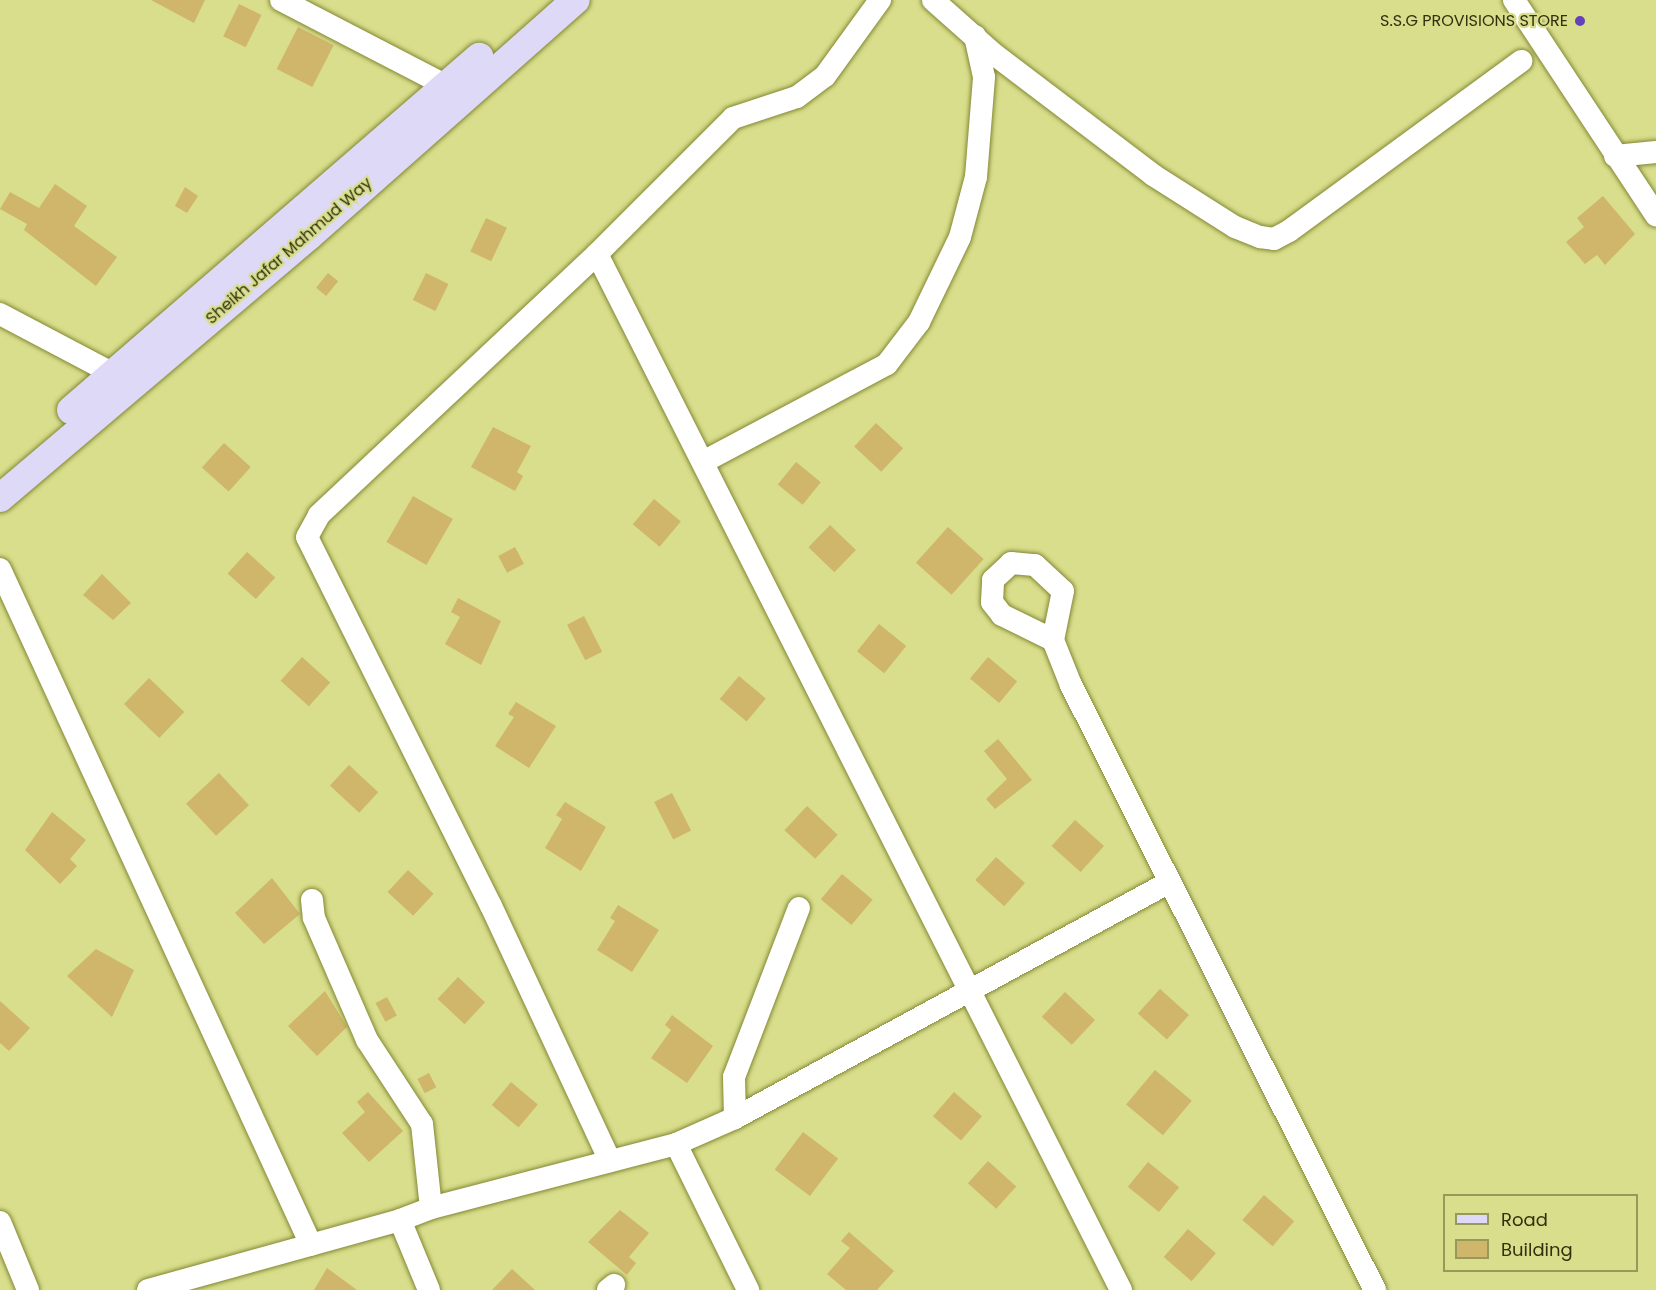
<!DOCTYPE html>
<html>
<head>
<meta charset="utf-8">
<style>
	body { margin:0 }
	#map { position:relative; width:1656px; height:1290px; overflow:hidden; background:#d8de8b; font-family:Poppins,sans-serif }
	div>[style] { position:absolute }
	.building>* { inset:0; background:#cfb66b; transform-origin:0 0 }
	.roads { filter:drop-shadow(0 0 2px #848835) drop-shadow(0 0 2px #848835) }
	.minor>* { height:22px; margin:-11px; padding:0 11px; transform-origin:11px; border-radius:11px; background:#fff }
	.major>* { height:28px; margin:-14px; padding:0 14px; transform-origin:14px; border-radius:14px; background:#ddd9f7 }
	.dots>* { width:16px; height:16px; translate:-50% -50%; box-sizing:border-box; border:3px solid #d8de8b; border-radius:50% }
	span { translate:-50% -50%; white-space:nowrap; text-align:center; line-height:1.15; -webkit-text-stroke:4.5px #d8de8b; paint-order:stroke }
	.poi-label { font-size:16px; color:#30310f }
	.right { translate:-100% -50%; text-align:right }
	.street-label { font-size:16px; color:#30310f }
	.legend { position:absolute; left:1443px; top:1194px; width:195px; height:78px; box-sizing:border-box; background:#d8de8b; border:2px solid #959959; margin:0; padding:8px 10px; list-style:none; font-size:18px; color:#30310f }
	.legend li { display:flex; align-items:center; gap:12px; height:30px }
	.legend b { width:30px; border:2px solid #959959 }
</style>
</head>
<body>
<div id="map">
	<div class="building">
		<div style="clip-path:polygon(151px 0,205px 0,194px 23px)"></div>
		<div style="left:239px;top:4px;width:25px;height:36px;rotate:26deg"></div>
		<div style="left:298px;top:27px;width:40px;height:47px;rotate:27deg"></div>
		<div style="clip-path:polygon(55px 184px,87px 206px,74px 226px,117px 257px,96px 286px,24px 230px,27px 224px,0 209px,10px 192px,39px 208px)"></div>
		<div style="clip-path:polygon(185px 187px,198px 196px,187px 213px,175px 206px)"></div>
		<div style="clip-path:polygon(1603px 196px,1635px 234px,1605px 265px,1597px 255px,1585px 264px,1566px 242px,1584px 227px,1577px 218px)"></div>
		<div style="left:486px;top:218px;width:23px;height:37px;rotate:25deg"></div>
		<div style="left:328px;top:273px;width:13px;height:19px;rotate:39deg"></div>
		<div style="left:426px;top:273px;width:25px;height:30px;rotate:26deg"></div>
		<div style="left:876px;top:423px;width:37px;height:32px;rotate:43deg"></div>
		<div style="clip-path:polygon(493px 427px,531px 446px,517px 472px,523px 476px,515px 491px,471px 467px)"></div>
		<div style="left:224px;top:443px;width:36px;height:33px;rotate:42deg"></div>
		<div style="left:796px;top:462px;width:32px;height:29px;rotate:39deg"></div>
		<div style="left:413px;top:496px;width:46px;height:53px;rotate:30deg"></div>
		<div style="left:654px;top:499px;width:35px;height:33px;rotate:40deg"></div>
		<div style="left:830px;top:525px;width:36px;height:31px;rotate:44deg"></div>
		<div style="left:948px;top:527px;width:48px;height:48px;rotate:42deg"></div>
		<div style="left:515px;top:547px;width:19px;height:19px;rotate:62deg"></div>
		<div style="left:247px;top:552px;width:38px;height:29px;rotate:42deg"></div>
		<div style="clip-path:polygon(102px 574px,131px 603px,113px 620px,83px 595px)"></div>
		<div style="clip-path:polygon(458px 598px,501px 621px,481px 665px,445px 644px,460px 617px,451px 612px)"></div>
		<div style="left:584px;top:616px;width:40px;height:19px;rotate:63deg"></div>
		<div style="left:879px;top:624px;width:35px;height:35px;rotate:39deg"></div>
		<div style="left:302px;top:657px;width:38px;height:32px;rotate:42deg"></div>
		<div style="left:988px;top:657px;width:38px;height:28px;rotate:40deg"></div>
		<div style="left:739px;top:676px;width:35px;height:30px;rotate:40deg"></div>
		<div style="left:149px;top:678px;width:49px;height:36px;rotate:44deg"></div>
		<div style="clip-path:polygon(516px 702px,556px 726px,529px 768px,495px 746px,514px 717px,508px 714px)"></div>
		<div style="clip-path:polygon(998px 739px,1032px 780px,995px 809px,986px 799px,1007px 779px,984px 751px)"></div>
		<div style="left:349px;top:765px;width:40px;height:28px;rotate:43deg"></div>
		<div style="left:219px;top:773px;width:44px;height:45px;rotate:47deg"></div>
		<div style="left:672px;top:793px;width:42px;height:20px;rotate:63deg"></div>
		<div style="clip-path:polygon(565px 802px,606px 827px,581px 871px,545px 848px,562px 819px,556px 815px)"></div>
		<div style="left:807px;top:806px;width:42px;height:33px;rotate:43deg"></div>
		<div style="clip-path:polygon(52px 812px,86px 840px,70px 859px,77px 866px,60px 884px,25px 850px)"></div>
		<div style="left:1075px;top:820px;width:39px;height:35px;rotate:42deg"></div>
		<div style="left:996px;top:857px;width:39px;height:31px;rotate:42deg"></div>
		<div style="left:408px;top:870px;width:35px;height:30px;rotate:43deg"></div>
		<div style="left:842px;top:874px;width:40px;height:33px;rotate:40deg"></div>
		<div style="clip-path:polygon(272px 878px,300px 914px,264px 944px,235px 913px)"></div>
		<div style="clip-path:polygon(618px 905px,659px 930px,632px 972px,597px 950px,615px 921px,610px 918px)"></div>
		<div style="clip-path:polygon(96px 949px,134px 970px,112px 1017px,67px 976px)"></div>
		<div style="left:458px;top:977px;width:37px;height:30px;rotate:43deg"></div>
		<div style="left:1160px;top:989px;width:39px;height:33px;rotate:42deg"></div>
		<div style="clip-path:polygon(325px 991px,347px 1027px,317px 1056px,288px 1026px)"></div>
		<div style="left:1065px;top:992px;width:41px;height:34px;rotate:43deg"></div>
		<div style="left:387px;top:997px;width:21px;height:13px;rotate:62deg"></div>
		<div style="clip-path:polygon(0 1001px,30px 1028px,9px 1051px,0 1043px)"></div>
		<div style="clip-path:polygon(672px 1015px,713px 1046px,687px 1083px,651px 1058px,671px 1030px,665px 1025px)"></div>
		<div style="left:1155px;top:1070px;width:48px;height:45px;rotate:40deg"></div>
		<div style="left:429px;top:1073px;width:16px;height:13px;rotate:63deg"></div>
		<div style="left:511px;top:1082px;width:35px;height:30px;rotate:40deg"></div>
		<div style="clip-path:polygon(368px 1092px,403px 1131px,369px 1162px,342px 1133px,365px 1112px,357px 1102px)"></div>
		<div style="left:954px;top:1092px;width:37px;height:32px;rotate:41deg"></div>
		<div style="left:803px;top:1132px;width:44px;height:47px;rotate:37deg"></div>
		<div style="left:988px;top:1161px;width:38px;height:30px;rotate:42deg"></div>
		<div style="left:1148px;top:1162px;width:40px;height:32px;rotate:39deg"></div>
		<div style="left:1264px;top:1195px;width:40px;height:33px;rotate:41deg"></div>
		<div style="clip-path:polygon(620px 1210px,649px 1233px,629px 1257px,636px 1263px,627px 1275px,588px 1242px)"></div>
		<div style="left:1188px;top:1229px;width:37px;height:37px;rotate:41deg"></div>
		<div style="clip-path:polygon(849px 1232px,894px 1271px,877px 1290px,846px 1290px,827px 1274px,850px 1248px,841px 1241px)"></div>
		<div style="clip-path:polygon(327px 1268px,357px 1290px,314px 1290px)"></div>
		<div style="clip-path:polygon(512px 1269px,535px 1290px,492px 1290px)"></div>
	</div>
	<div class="roads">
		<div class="minor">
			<div style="left:281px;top:0;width:185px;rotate:27.4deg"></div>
			<div style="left:933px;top:0;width:83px;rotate:41.6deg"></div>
			<div style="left:995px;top:55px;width:198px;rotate:37.2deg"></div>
			<div style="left:1153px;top:175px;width:97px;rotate:32.4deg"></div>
			<div style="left:1235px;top:227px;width:27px;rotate:22deg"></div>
			<div style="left:1260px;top:237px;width:14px;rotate:8deg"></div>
			<div style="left:1274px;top:239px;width:17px;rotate:-28deg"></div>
			<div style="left:1289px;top:231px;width:288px;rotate:-36.2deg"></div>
			<div style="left:1514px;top:0;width:258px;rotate:56.6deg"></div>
			<div style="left:1615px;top:156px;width:41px;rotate:-5.6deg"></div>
			<div style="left:597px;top:254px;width:1161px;rotate:63.17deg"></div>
			<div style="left:0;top:314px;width:127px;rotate:27.8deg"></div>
			<div style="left:703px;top:462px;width:208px;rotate:-28deg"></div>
			<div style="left:887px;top:364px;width:53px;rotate:-52.7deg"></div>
			<div style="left:919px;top:322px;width:94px;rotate:-64.2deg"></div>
			<div style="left:960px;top:237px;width:62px;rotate:-75.1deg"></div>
			<div style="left:976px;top:177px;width:100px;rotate:-85.4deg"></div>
			<div style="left:984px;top:77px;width:42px;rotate:-102.4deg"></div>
			<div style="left:0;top:569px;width:744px;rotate:65.29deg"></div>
			<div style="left:1053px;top:640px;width:57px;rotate:-153.9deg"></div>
			<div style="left:1002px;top:615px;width:16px;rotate:-128deg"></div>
			<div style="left:992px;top:602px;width:22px;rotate:-87deg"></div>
			<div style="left:993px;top:580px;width:25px;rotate:-43deg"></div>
			<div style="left:1011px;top:563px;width:24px;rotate:5deg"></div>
			<div style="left:1035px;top:565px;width:38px;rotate:43deg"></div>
			<div style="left:1063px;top:591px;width:50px;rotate:101.5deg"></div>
			<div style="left:1053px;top:640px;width:48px;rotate:68.2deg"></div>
			<div style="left:1071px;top:685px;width:677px;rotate:63.32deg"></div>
			<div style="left:312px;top:900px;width:18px;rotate:84deg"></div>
			<div style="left:314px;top:918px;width:133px;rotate:66.5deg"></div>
			<div style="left:367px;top:1040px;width:100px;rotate:56.8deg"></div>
			<div style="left:422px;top:1124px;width:84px;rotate:83.9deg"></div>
			<div style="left:735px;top:1118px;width:41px;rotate:-91.4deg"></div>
			<div style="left:734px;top:1077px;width:181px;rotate:-69deg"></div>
			<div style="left:676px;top:1144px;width:163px;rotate:63.7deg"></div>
			<div style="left:610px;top:1161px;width:281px;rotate:-115deg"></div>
			<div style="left:491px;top:906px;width:412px;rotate:-116.5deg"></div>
			<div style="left:307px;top:537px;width:25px;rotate:-61deg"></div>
			<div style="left:319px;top:515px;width:381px;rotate:-43.2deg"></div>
			<div style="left:597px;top:254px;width:192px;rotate:-45deg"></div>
			<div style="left:733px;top:118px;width:67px;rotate:-18.2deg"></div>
			<div style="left:797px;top:97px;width:35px;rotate:-37deg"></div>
			<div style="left:825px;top:76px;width:94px;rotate:-54.1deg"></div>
			<div style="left:400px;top:1220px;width:76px;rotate:67.5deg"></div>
			<div style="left:0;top:1222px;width:74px;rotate:67.6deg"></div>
			<div style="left:148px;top:1290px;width:262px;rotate:-15.5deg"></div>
			<div style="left:400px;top:1220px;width:33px;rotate:-21deg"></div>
			<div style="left:431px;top:1208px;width:253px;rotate:-14.6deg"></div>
			<div style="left:676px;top:1144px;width:64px;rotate:-23.8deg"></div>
			<div style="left:735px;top:1118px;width:493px;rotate:-28.5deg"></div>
			<div style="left:608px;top:1290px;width:8px;rotate:-40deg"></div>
		</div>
		<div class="major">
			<div style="left:71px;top:410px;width:540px;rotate:-40.87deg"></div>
			<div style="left:0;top:498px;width:405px;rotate:-40.3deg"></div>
			<div style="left:309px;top:236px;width:356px;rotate:-41.5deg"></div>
		</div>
	</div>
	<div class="dots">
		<div style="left:1580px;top:21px;background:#6441b9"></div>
	</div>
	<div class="poi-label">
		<span class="right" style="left:1568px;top:21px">S.S.G PROVISIONS STORE</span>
	</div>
	<div class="street-label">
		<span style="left:289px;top:251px;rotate:-41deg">Sheikh Jafar Mahmud Way</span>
	</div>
	<ul class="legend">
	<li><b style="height:8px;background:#ddd9f7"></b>Road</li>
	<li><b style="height:16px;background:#cfb66b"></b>Building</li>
	</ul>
</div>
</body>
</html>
